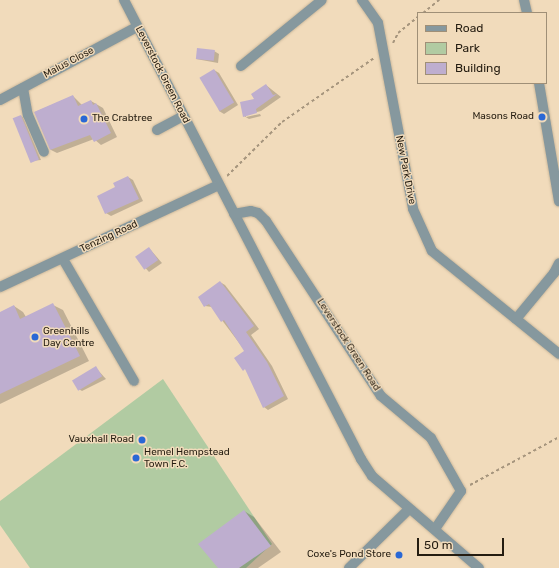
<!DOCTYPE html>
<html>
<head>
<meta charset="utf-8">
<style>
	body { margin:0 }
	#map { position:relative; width:559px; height:568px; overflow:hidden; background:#f1dbbb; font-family:Rubik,sans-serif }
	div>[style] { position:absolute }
	.green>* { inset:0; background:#b1cba2 }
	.shadow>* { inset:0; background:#0003 }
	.building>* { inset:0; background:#beaecf; transform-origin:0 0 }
	.path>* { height:2px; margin-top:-1px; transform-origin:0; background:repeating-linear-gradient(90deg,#a6957d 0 3px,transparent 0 6px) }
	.roads { filter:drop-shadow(0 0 1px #ccb99c) drop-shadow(0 0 1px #ccb99c) }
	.minor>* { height:10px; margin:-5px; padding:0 5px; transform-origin:5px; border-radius:5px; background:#86989e }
	.dots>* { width:11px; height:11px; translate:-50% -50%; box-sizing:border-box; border:2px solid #f1dbbb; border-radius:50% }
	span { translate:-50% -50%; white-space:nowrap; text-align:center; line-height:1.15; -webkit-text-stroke:3px #f1dbbb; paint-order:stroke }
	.street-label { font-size:10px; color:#251d11 }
	.poi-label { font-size:10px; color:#251d11 }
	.right { translate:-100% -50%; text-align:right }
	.left { translate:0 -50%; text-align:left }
	.legend { position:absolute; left:417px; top:12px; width:130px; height:72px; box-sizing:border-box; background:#f1dbbb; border:1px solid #9f8f77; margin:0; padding:5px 7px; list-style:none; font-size:12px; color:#251d11 }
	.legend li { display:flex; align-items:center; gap:8px; height:20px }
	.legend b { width:20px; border:1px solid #9f8f77 }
	.scale { position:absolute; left:417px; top:538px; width:87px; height:18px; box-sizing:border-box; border:2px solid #251d11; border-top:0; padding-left:5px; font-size:12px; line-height:14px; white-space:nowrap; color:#251d11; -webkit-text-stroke:3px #f1dbbb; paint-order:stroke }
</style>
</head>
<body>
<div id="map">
	<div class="green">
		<div style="clip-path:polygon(163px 379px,272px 544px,246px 568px,30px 568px,0 525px,0 501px)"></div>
	</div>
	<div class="shadow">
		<div style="clip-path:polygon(214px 51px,219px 54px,218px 63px,196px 59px)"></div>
		<div style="clip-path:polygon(214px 70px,219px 73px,238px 105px,224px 114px,219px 111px)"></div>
		<div style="clip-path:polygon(266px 85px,281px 97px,261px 111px,246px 115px,246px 117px,260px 114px,261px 116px,249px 119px,244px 116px)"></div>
		<div style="clip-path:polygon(73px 96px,82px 105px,91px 101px,103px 108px,117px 137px,101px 145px,94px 139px,57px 153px,51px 150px,35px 112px)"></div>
		<div style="clip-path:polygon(21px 116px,23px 117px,41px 160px,31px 161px)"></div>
		<div style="clip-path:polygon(128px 177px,133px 180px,143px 201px,111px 216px,106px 213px,117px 188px)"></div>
		<div style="clip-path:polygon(149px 248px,162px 263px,149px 272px,136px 257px)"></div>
		<div style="clip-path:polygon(220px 282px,225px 285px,259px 329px,251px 335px,272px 366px,288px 399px,268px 410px,264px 407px,248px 372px,236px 358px,246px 352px,212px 307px,205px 306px)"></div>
		<div style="clip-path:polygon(53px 305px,63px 310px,89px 361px,0 404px,0 313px,14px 306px,23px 312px,26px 317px)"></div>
		<div style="clip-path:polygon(96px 368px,106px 379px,82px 391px,77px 388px)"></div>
		<div style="clip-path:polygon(244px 511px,254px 517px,281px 552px,258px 568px,219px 568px)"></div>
	</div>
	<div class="building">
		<div style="left:197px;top:48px;width:18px;height:11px;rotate:6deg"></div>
		<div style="left:214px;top:69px;width:39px;height:17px;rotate:59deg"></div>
		<div style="clip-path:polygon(266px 84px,273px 95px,277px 94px,256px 109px,257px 113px,243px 117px,240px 102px,254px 99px,251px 94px)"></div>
		<div style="clip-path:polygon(73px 95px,78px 106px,91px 100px,93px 105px,96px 103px,111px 133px,94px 142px,90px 135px,50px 150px,34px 112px)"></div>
		<div style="left:21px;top:115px;width:48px;height:9px;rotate:68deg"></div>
		<div style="clip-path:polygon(128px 176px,139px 199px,105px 214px,97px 196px,115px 187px,113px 183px)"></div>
		<div style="left:149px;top:247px;width:16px;height:17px;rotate:55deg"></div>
		<div style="clip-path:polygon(220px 281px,254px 326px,246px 332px,267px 362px,284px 396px,263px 408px,245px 369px,243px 371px,234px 358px,244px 351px,224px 320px,221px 322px,209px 304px,204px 307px,198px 297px)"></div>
		<div style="clip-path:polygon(53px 303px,80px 356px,0 394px,0 312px,14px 305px,20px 319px)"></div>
		<div style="left:96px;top:366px;width:12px;height:28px;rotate:59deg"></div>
		<div style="clip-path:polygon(244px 510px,271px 546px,239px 568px,218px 568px,198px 544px)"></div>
	</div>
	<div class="path">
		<div style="left:423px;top:13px;width:21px;rotate:-39deg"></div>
		<div style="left:393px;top:43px;width:11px;rotate:-63deg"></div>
		<div style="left:398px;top:33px;width:26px;rotate:-39deg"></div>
		<div style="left:227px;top:176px;width:77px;rotate:-44.5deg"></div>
		<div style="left:282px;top:122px;width:112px;rotate:-34.8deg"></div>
		<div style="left:470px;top:485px;width:101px;rotate:-28.3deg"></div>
	</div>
	<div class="roads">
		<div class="minor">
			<div style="left:124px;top:0;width:517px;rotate:62.69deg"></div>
			<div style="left:361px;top:459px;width:20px;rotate:57deg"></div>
			<div style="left:372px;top:476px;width:141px;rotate:40.7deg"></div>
			<div style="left:362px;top:0;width:28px;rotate:55deg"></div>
			<div style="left:378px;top:23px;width:189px;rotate:79.3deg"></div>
			<div style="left:413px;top:209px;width:46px;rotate:65.7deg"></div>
			<div style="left:432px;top:251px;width:164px;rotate:39deg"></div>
			<div style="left:524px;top:0;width:13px;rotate:77deg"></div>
			<div style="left:241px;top:66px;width:104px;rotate:-39.2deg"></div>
			<div style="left:539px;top:83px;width:120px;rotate:80.4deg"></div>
			<div style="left:23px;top:88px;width:27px;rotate:80deg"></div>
			<div style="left:28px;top:115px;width:40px;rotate:66.6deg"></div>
			<div style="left:0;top:100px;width:155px;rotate:-28.1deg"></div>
			<div style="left:157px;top:130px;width:30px;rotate:-28deg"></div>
			<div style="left:234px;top:214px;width:17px;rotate:-10deg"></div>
			<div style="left:251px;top:211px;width:7px;rotate:16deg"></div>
			<div style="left:258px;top:213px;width:11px;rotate:45deg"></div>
			<div style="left:266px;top:221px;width:209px;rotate:56.7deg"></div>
			<div style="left:381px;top:396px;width:65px;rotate:40deg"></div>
			<div style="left:431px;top:438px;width:61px;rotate:60.5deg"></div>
			<div style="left:461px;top:491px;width:46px;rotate:124.4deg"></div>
			<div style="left:63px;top:259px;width:141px;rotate:59.8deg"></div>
			<div style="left:0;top:287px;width:239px;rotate:-25deg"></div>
			<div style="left:516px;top:319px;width:60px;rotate:-50.4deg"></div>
			<div style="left:554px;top:273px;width:11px;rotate:-63deg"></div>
			<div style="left:349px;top:568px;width:84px;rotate:-44.5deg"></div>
		</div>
	</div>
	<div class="dots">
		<div style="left:542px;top:117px;background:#2a68d5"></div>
		<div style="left:84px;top:119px;background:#2a68d5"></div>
		<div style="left:35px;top:337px;background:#2a68d5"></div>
		<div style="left:142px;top:440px;background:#2a68d5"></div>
		<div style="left:136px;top:458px;background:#2a68d5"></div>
		<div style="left:399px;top:555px;background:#2a68d5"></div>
	</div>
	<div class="street-label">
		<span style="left:69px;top:63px;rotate:-28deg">Malus Close</span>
		<span style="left:162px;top:75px;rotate:63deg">Leverstock Green Road</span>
		<span style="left:405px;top:170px;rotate:79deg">New Park Drive</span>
		<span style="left:109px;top:237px;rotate:-25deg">Tenzing Road</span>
		<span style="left:348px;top:345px;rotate:57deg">Leverstock Green Road</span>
	</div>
	<div class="poi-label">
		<span class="right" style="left:534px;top:117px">Masons Road</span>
		<span class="left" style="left:92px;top:119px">The Crabtree</span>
		<span class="left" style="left:43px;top:337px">Greenhills<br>Day Centre</span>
		<span class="right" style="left:134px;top:440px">Vauxhall Road</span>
		<span class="left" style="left:144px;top:458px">Hemel Hempstead<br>Town F.C.</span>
		<span class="right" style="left:391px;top:555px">Coxe's Pond Store</span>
	</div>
	<ul class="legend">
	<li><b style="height:5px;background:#86989e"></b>Road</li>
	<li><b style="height:11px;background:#b1cba2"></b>Park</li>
	<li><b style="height:11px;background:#beaecf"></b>Building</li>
	</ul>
	<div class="scale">50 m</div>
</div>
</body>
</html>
